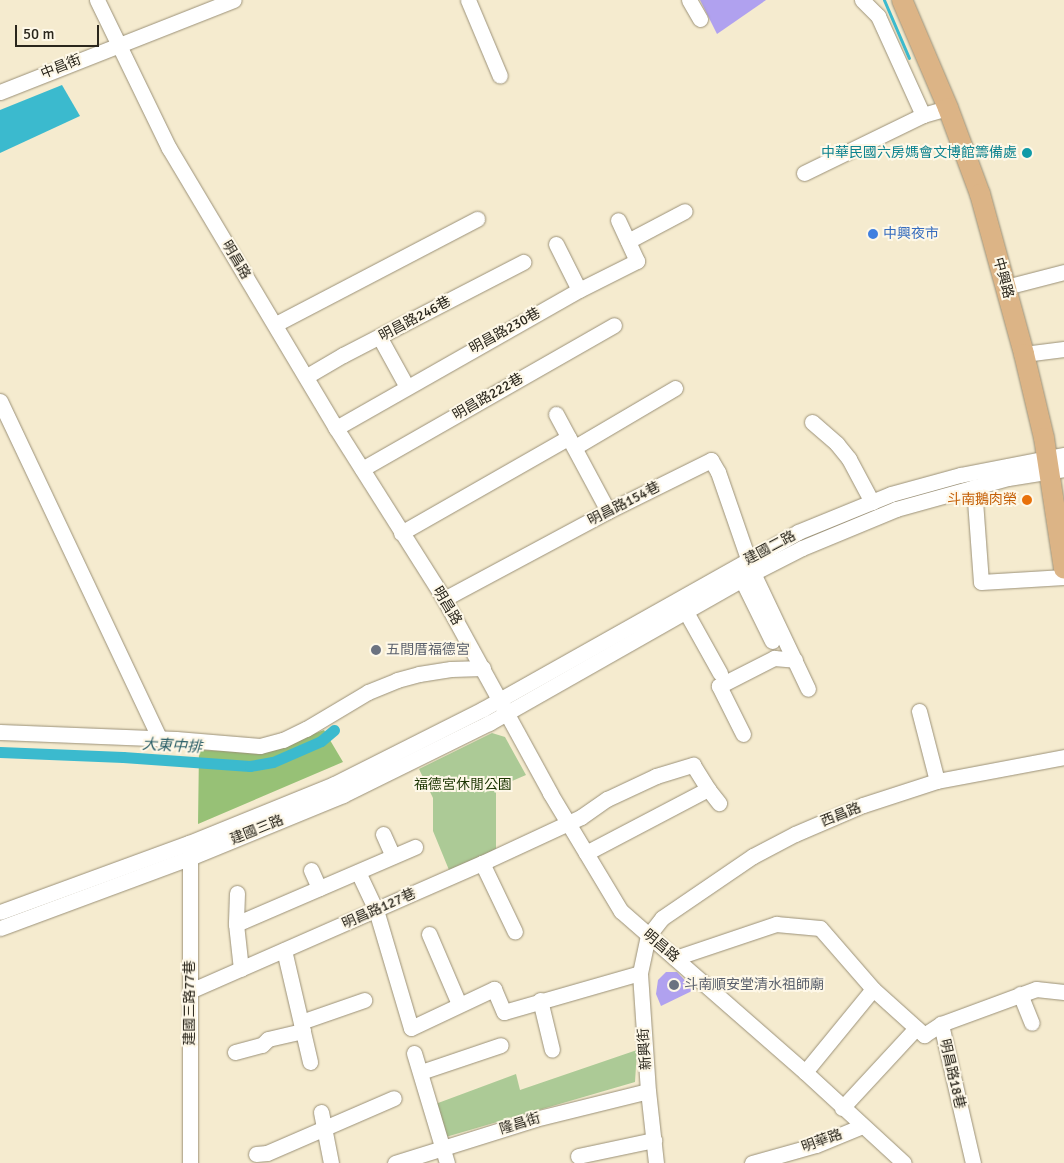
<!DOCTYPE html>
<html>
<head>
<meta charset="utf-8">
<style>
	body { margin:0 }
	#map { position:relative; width:1064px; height:1163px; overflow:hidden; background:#f5ebcf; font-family:Signika,"Noto Sans TC",sans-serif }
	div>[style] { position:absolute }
	.green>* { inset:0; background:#acca96 }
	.forest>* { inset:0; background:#97c176 }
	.water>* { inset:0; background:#3bbace }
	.stream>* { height:3px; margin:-1.5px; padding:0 1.5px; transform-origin:1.5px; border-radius:1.5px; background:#3bbace }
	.canal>* { height:11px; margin:-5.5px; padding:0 5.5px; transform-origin:5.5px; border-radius:5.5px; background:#3bbace }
	.building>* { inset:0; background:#b0a1ef }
	.roads { filter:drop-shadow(0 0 1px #9b9178) drop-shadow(0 0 1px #9b9178) }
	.minor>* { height:15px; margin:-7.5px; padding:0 7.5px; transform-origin:7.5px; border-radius:7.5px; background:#fff }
	.major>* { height:20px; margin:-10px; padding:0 10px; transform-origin:10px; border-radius:10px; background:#dcb486 }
	.dots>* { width:14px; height:14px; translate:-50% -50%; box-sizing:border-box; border:2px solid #fef8e8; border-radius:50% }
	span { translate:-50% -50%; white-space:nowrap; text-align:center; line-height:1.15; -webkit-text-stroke:4px #fef8e8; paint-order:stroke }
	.street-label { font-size:14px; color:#2a261c }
	.culture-label { font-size:14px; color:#0d838f }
	.right { translate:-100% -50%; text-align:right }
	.shop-label { font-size:14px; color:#366cbe }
	.left { translate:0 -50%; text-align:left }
	.food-label { font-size:14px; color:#c56008 }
	.worship-label { font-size:14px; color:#5b616d }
	.park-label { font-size:14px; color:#1a3400 }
	.water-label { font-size:15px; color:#2c5f68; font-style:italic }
	.scale { position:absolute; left:15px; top:25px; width:84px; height:22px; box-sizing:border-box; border:2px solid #2a261c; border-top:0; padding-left:6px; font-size:15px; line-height:18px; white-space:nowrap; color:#2a261c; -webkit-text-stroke:4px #fef8e8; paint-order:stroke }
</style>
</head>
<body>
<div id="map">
	<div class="green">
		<div style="clip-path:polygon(492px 733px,505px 737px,526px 775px,496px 788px,496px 850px,449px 870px,433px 831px,433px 798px,419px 769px)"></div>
		<div style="clip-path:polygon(637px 1050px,635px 1082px,439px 1139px,430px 1106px,516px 1074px,520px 1090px)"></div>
	</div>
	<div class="forest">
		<div style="clip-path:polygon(324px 730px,343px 762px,198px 824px,199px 750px,266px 752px)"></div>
	</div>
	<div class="water">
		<div style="clip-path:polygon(62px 85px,80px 116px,0 153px,0 110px)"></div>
	</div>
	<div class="stream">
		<div style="left:884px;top:0;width:63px;rotate:66.7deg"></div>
	</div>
	<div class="canal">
		<div style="left:0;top:752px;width:123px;rotate:2.3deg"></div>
		<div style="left:123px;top:757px;width:127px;rotate:4.1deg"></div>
		<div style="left:250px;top:766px;width:23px;rotate:-10deg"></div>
		<div style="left:273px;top:762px;width:52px;rotate:-23.6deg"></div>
		<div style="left:321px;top:741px;width:17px;rotate:-40deg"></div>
	</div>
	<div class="building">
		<div style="clip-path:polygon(700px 0,766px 0,717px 34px)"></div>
		<div style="clip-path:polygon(666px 972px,677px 972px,694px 990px,661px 1006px,656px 994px,658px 980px)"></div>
	</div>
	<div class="roads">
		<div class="minor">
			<div style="left:97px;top:0;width:165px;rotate:64.1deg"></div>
			<div style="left:169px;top:148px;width:326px;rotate:59.2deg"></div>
			<div style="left:336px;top:428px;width:202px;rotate:57.7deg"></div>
			<div style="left:444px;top:599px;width:221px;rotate:61.3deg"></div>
			<div style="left:550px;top:793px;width:138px;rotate:59deg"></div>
			<div style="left:621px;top:911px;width:244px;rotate:41.2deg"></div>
			<div style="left:805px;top:1072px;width:134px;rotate:42.6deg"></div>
			<div style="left:468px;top:0;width:82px;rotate:67.2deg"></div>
			<div style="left:689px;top:0;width:22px;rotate:60deg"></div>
			<div style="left:862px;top:0;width:23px;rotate:45deg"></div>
			<div style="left:878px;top:16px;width:109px;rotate:65.6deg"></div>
			<div style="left:923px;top:115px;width:26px;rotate:-16deg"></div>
			<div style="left:0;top:92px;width:251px;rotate:-21.5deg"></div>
			<div style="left:804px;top:173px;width:132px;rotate:-26deg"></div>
			<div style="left:628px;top:241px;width:64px;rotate:-27.8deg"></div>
			<div style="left:556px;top:244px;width:51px;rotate:63.4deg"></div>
			<div style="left:1006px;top:287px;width:60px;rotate:-14.5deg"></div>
			<div style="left:276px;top:324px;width:227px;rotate:-27.6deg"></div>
			<div style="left:380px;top:338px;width:56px;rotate:61.1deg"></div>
			<div style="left:1024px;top:354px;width:40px;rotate:-7.1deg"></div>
			<div style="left:307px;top:376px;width:42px;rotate:-30.3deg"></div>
			<div style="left:343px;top:355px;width:203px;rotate:-27.3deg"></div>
			<div style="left:0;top:401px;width:374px;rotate:64.7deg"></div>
			<div style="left:556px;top:414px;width:110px;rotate:61.8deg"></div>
			<div style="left:812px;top:422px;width:33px;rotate:41deg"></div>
			<div style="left:837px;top:444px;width:19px;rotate:51deg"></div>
			<div style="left:849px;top:459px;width:49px;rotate:61.9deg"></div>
			<div style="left:336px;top:428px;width:279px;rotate:-29.6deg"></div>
			<div style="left:579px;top:290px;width:65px;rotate:-26.6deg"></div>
			<div style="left:637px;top:261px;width:45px;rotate:-114.9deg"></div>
			<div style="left:575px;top:447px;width:116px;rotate:-30.5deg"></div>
			<div style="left:362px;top:469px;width:290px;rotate:-29.7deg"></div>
			<div style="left:974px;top:487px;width:95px;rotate:85.8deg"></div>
			<div style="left:981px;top:582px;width:83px;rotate:-3.4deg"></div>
			<div style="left:401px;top:533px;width:193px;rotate:-29.7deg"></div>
			<div style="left:742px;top:580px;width:68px;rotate:63.8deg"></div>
			<div style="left:444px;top:599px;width:186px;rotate:-28.2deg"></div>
			<div style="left:608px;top:511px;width:115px;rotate:-26.3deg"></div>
			<div style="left:711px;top:460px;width:14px;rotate:60deg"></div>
			<div style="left:718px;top:472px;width:107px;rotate:70.9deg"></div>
			<div style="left:753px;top:573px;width:128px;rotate:64.6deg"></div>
			<div style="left:686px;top:612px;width:70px;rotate:60.9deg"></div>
			<div style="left:919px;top:711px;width:72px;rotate:75.6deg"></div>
			<div style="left:0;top:732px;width:176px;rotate:2.3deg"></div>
			<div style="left:176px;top:739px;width:84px;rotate:4.8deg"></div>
			<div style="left:260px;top:746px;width:24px;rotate:-15deg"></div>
			<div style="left:283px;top:740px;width:25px;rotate:-26deg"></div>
			<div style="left:306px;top:729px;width:72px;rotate:-30.8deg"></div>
			<div style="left:368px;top:692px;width:31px;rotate:-22deg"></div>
			<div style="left:397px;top:680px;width:23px;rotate:-15deg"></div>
			<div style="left:419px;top:674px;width:32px;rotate:-9deg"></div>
			<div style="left:451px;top:669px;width:32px;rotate:-2deg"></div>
			<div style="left:743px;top:734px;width:54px;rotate:-116.6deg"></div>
			<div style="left:719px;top:686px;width:62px;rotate:-27deg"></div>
			<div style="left:774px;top:658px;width:21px;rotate:5deg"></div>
			<div style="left:383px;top:834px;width:24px;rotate:66deg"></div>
			<div style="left:586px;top:853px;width:138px;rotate:-27.7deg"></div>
			<div style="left:708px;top:789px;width:18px;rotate:52deg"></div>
			<div style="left:482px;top:863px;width:76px;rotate:64.4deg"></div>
			<div style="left:311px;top:870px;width:20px;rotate:66deg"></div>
			<div style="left:358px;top:872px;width:42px;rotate:64.7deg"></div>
			<div style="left:376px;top:910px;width:123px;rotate:73.5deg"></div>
			<div style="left:411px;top:1028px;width:92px;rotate:-25.2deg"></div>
			<div style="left:494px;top:989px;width:25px;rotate:67deg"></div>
			<div style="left:504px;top:1012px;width:141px;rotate:-16deg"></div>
			<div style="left:237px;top:893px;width:31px;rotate:92deg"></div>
			<div style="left:236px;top:924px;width:45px;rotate:83.7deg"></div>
			<div style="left:0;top:912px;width:201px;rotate:-20.1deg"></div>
			<div style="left:189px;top:843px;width:157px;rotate:-22.1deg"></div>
			<div style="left:334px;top:784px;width:167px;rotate:-26.7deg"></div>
			<div style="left:483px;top:709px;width:361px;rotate:-29.3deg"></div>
			<div style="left:798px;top:532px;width:100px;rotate:-22.2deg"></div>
			<div style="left:891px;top:494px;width:72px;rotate:-15.4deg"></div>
			<div style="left:960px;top:475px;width:106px;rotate:-10.9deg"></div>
			<div style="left:236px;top:924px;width:195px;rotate:-23.3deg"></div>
			<div style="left:0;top:928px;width:205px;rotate:-20.3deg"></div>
			<div style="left:192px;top:857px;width:163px;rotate:-22.3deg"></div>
			<div style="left:343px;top:795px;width:163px;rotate:-26.3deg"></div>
			<div style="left:489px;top:723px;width:304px;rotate:-29.6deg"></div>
			<div style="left:753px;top:573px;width:55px;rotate:-27deg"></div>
			<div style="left:802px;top:548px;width:102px;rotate:-22.5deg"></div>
			<div style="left:896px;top:509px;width:116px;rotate:-15.5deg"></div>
			<div style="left:1008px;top:478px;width:57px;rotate:-9.1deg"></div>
			<div style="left:429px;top:934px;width:76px;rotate:66.8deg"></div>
			<div style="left:284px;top:950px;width:115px;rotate:76.9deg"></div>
			<div style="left:675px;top:958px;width:107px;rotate:-18.6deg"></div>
			<div style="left:776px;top:924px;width:44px;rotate:5.2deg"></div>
			<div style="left:820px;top:928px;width:81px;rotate:49deg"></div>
			<div style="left:873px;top:989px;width:69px;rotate:42deg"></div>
			<div style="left:924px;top:1035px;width:20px;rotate:-33deg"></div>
			<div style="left:190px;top:991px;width:319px;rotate:-23.7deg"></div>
			<div style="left:482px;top:863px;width:109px;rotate:-24.9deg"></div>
			<div style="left:581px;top:817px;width:32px;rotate:-35deg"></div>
			<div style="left:607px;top:799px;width:54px;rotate:-25.1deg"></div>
			<div style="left:656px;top:776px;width:39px;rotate:-17deg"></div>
			<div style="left:693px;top:765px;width:28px;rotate:58deg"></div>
			<div style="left:1020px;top:994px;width:31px;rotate:68deg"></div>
			<div style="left:540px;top:1000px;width:51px;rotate:76.5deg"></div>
			<div style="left:301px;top:1022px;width:67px;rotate:-19.2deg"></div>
			<div style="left:235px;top:1052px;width:28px;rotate:-15deg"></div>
			<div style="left:262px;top:1045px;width:8px;rotate:-45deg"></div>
			<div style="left:268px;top:1039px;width:36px;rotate:-13deg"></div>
			<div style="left:414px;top:1053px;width:115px;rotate:73.3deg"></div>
			<div style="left:421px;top:1072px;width:84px;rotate:-18.6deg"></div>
			<div style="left:805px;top:1072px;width:107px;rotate:-50.7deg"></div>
			<div style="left:842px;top:1108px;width:109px;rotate:-47.2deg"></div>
			<div style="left:321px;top:1112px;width:52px;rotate:78.9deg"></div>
			<div style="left:256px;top:1154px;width:11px;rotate:-5deg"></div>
			<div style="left:267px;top:1153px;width:138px;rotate:-23.4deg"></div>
			<div style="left:578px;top:1156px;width:78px;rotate:-11.9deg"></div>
			<div style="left:190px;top:1163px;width:314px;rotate:-90deg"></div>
			<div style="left:395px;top:1163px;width:147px;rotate:-17.4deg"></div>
			<div style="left:535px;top:1119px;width:116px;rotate:-13.9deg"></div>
			<div style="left:656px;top:1163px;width:72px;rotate:-96.3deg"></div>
			<div style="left:648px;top:1091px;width:118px;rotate:-93.9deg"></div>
			<div style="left:640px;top:973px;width:38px;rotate:-78deg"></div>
			<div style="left:648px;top:936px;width:23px;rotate:-52deg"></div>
			<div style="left:662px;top:918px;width:110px;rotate:-34.3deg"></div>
			<div style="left:753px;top:856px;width:47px;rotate:-27.6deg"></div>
			<div style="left:795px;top:834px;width:74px;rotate:-23.1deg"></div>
			<div style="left:863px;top:805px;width:78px;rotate:-18deg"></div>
			<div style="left:937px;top:781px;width:129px;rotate:-10.7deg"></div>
			<div style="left:752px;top:1163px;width:66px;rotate:-15.7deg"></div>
			<div style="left:816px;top:1145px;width:50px;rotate:-22.4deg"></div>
			<div style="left:973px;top:1163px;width:143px;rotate:-103deg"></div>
			<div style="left:941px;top:1024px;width:101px;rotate:-20.2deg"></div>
			<div style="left:1036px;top:989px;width:28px;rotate:6deg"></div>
		</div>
		<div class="major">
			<div style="left:902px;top:0;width:117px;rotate:66.9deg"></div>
			<div style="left:948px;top:108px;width:92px;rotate:69.6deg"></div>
			<div style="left:980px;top:194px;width:166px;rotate:74.6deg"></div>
			<div style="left:1024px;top:354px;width:86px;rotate:76.6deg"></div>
			<div style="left:1044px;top:438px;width:132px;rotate:81.3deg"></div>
		</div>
	</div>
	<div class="dots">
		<div style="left:1027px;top:153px;background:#0f9aa8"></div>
		<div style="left:873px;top:234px;background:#3f7fe0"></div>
		<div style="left:1027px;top:500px;background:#e8710a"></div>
		<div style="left:376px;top:650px;background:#6b7280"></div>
		<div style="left:674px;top:985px;background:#6b7280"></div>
	</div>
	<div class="street-label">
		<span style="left:61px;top:67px;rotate:-22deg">中昌街</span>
		<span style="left:236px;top:260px;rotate:59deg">明昌路</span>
		<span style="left:1003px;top:278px;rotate:75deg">中興路</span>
		<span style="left:415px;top:319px;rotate:-28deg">明昌路246巷</span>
		<span style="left:505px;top:331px;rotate:-29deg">明昌路230巷</span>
		<span style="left:488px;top:397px;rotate:-30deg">明昌路222巷</span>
		<span style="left:624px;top:504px;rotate:-27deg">明昌路154巷</span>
		<span style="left:770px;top:548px;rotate:-28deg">建國二路</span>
		<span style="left:447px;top:606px;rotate:59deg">明昌路</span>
		<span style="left:841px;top:815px;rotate:-22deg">西昌路</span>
		<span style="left:257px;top:830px;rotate:-22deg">建國三路</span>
		<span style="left:379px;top:909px;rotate:-24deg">明昌路127巷</span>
		<span style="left:661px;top:946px;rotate:40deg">明昌路</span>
		<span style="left:190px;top:1003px;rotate:-90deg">建國三路77巷</span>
		<span style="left:645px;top:1049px;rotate:-94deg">新興街</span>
		<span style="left:952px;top:1074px;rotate:77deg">明昌路18巷</span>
		<span style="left:520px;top:1124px;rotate:-17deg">隆昌街</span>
		<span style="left:822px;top:1141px;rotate:-20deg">明華路</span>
	</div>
	<div class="culture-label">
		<span class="right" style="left:1017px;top:153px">中華民國六房媽會文博館籌備處</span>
	</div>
	<div class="shop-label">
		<span class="left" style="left:883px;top:234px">中興夜市</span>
	</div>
	<div class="food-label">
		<span class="right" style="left:1017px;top:500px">斗南鵝肉榮</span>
	</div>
	<div class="worship-label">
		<span class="left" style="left:386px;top:650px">五間厝福德宮</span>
		<span class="left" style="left:684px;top:985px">斗南順安堂清水祖師廟</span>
	</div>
	<div class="park-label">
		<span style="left:463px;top:785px">福德宮休閒公園</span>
	</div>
	<div class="water-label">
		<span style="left:172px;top:746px;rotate:3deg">大東中排</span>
	</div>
	<div class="scale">50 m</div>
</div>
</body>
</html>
